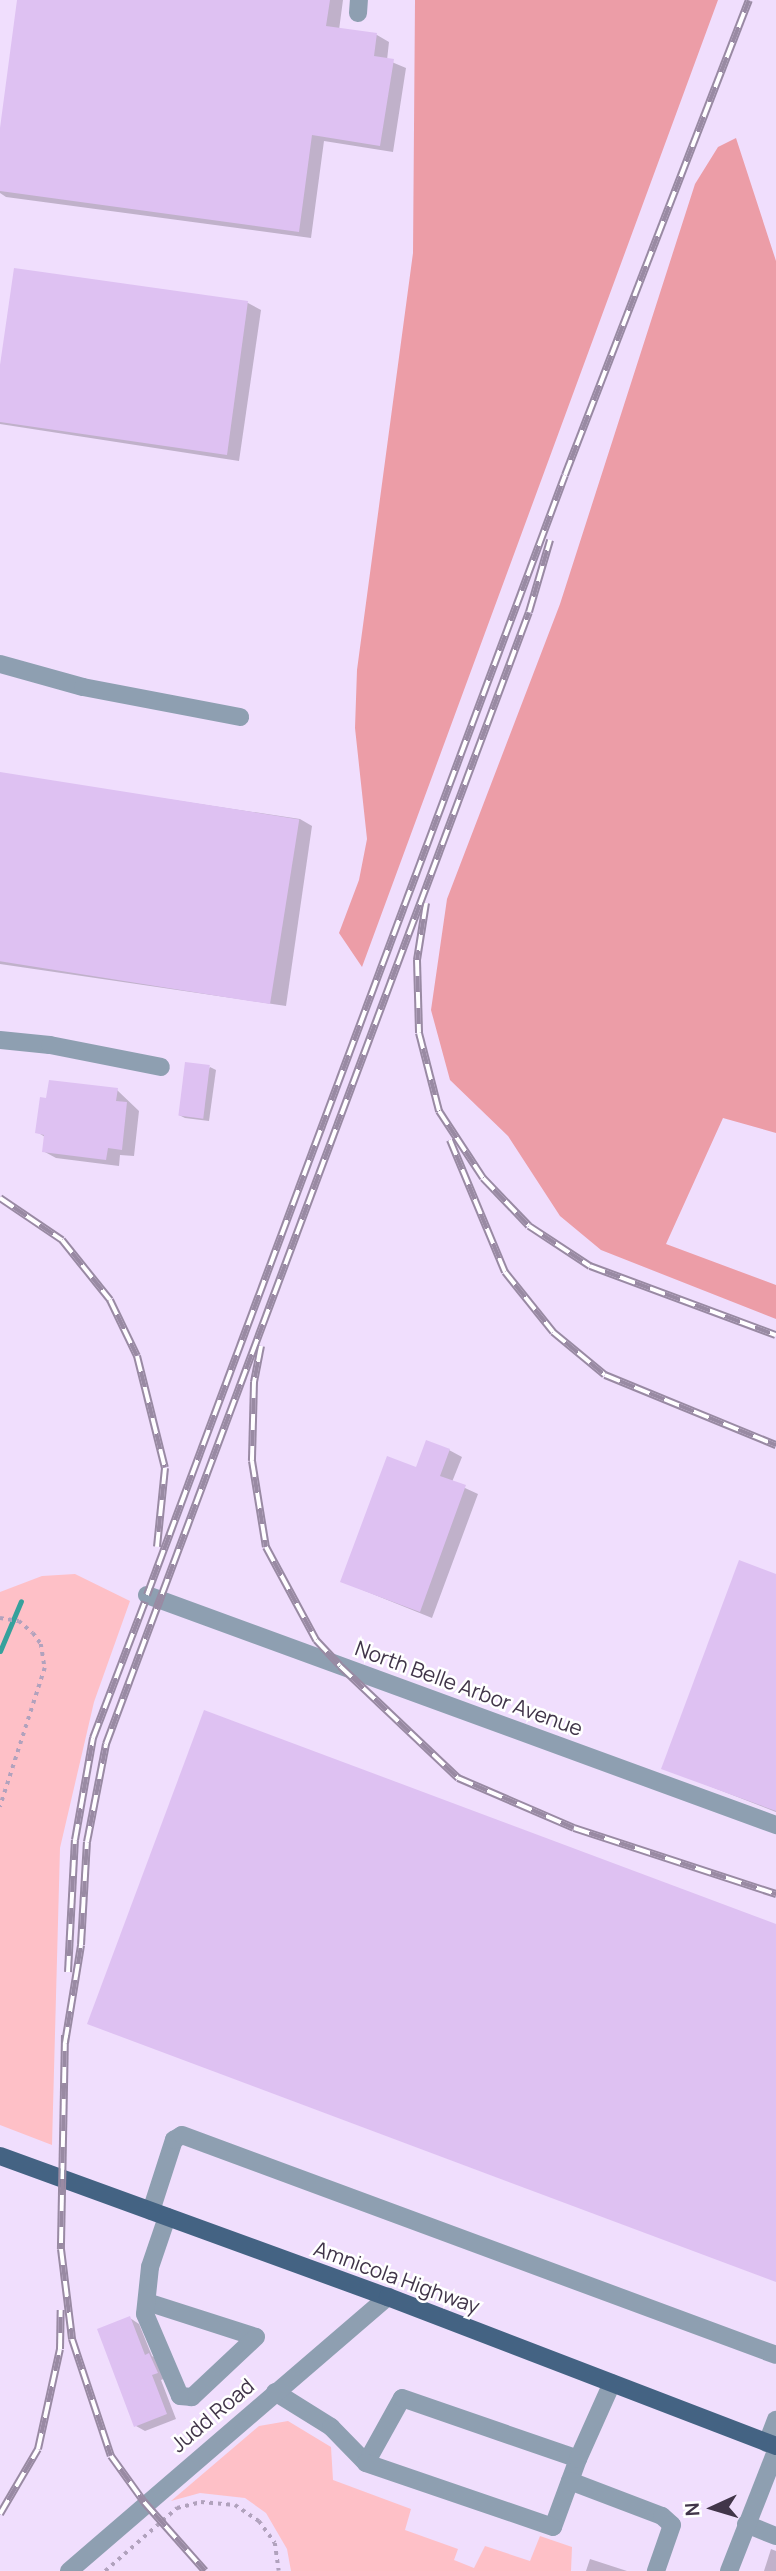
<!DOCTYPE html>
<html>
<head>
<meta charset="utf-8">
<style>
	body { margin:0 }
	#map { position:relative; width:776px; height:2571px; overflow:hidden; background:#f0defd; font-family:Manrope,sans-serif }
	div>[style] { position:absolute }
	.green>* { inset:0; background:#fec0c7 }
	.forest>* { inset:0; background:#ec9da7 }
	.shadow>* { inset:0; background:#0003 }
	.stream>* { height:5px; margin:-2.5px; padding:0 2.5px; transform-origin:2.5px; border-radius:2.5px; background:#36a19c }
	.building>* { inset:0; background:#dec1f2; transform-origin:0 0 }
	.path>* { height:3.5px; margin-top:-1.75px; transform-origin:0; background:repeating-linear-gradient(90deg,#b1a2bd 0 3.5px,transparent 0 8.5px) }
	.minor>* { height:18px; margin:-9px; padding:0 9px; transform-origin:9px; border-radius:9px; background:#8e9fb1 }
	.major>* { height:18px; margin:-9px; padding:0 9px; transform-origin:9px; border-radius:9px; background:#446383 }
	.rail>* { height:8px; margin-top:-4px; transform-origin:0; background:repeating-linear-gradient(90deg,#fff 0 16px,#998aa3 0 32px); box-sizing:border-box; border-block:2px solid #998aa3 }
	span { translate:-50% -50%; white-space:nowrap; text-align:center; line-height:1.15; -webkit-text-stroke:5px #fff; paint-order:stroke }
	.street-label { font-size:21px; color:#413549 }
	.north { position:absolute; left:678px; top:2473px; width:70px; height:70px; -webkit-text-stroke:5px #fff; paint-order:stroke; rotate:266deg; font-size:19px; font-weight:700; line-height:28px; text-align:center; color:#413549 }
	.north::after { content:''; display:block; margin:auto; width:24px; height:32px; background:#413549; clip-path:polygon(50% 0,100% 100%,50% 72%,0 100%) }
</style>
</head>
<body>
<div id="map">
	<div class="green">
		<div style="clip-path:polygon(75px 1574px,130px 1601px,94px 1702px,60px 1848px,52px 2145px,0 2125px,0 1592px,42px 1576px)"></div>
		<div style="clip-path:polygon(288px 2421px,331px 2447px,333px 2480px,411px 2509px,405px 2530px,458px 2549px,454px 2560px,474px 2568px,485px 2546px,530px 2561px,540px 2536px,572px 2547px,571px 2571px,291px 2571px,287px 2549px,266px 2513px,245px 2498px,200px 2493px,171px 2501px,259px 2426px)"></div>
	</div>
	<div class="forest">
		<div style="clip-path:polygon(415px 0,718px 0,362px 967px,339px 933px,359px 880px,367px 839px,355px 728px,357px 670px,413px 253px)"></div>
		<div style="clip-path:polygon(736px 138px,776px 261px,776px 1133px,723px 1118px,666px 1244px,776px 1285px,776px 1319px,601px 1250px,560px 1216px,508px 1136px,450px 1080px,431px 1010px,447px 899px,560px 604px,695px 184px,718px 147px)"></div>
	</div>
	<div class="shadow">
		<div style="clip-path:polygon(19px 0,343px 0,339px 30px,377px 35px,389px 42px,387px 60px,406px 68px,393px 152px,324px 141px,311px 238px,6px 197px,0 193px,0 141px)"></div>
		<div style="clip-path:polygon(15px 270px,248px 303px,261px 310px,239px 461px,0 424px,0 377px)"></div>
		<div style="clip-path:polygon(0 774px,300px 819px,312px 826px,286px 1006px,0 964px)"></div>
		<div style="clip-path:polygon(210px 1067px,216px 1070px,209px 1121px,185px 1118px,179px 1115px)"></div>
		<div style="clip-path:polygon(117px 1090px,139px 1111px,134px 1156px,120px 1155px,119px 1166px,56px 1158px,43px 1151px,45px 1137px,37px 1132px)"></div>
		<div style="clip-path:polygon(449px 1450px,462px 1457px,452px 1482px,478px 1494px,432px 1618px,343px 1582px,417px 1469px)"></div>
		<div style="clip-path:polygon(776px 1576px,776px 1812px,663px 1768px)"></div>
		<div style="clip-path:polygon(130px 2318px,139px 2324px,152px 2356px,159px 2360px,166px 2378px,161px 2380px,176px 2419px,145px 2431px,136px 2426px)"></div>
		<div style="clip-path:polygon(771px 2549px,776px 2551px,776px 2571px,764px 2571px)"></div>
		<div style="clip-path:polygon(590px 2559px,627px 2571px,586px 2571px)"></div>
	</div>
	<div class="stream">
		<div style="left:0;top:1651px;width:54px;rotate:-67.2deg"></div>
	</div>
	<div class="building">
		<div style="clip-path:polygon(17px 0,330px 0,326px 26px,377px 33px,374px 56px,394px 59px,380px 146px,312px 135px,299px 232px,0 191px,0 128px)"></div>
		<div style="clip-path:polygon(14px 268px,248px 301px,227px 455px,0 422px,0 365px)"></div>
		<div style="left:0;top:772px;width:303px;height:187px;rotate:9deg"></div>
		<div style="left:185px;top:1062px;width:25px;height:54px;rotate:7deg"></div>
		<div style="clip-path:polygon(49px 1080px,118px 1088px,116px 1101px,127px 1102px,122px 1150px,108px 1148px,106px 1160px,42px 1152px,44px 1135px,35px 1133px,40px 1097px,46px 1098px)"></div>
		<div style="clip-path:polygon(426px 1440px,450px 1449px,440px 1476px,466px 1485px,420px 1612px,340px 1582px,387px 1456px,416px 1467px)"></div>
		<div style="clip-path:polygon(739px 1560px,776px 1574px,776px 1811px,661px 1769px)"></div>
		<div style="clip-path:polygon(204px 1710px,776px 1924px,776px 2282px,87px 2024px)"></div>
		<div style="clip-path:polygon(130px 2316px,145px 2355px,149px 2353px,158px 2373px,152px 2375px,167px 2414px,134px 2427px,97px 2329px)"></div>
	</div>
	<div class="path">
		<div style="left:0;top:1618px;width:19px;rotate:9deg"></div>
		<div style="left:19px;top:1621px;width:18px;rotate:41deg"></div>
		<div style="left:33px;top:1633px;width:14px;rotate:54deg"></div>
		<div style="left:41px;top:1644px;width:24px;rotate:81deg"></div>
		<div style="left:45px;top:1668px;width:146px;rotate:107.9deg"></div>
		<div style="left:105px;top:2571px;width:96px;rotate:-41.2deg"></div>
		<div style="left:177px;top:2508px;width:25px;rotate:-14deg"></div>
		<div style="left:201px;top:2502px;width:34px;rotate:5deg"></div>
		<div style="left:235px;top:2505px;width:29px;rotate:34deg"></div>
		<div style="left:259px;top:2521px;width:27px;rotate:54deg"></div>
		<div style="left:275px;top:2543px;width:28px;rotate:82deg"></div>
	</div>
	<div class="minor">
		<div style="left:358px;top:13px;width:13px;rotate:-86deg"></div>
		<div style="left:0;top:664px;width:86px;rotate:15.5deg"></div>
		<div style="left:83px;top:687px;width:160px;rotate:10.8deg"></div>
		<div style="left:0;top:1040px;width:50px;rotate:5.7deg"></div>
		<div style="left:50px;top:1045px;width:113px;rotate:11.2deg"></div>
		<div style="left:147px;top:1595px;width:670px;rotate:20.09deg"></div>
		<div style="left:151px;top:2211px;width:75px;rotate:-72.1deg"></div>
		<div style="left:174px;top:2140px;width:9px;rotate:-32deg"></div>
		<div style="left:182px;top:2135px;width:633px;rotate:20.32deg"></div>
		<div style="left:147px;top:2302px;width:114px;rotate:17.8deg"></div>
		<div style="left:256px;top:2337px;width:88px;rotate:136.8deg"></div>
		<div style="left:192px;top:2397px;width:12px;rotate:-175deg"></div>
		<div style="left:180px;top:2396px;width:89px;rotate:-113.1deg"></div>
		<div style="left:145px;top:2314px;width:47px;rotate:-83.9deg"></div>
		<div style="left:150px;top:2267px;width:53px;rotate:-71.2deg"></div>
		<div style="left:275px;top:2392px;width:66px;rotate:32deg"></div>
		<div style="left:331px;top:2427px;width:50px;rotate:45.8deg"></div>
		<div style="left:366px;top:2463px;width:74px;rotate:-61deg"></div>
		<div style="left:402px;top:2398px;width:186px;rotate:19.1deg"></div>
		<div style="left:578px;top:2459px;width:72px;rotate:110.2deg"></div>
		<div style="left:553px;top:2527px;width:198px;rotate:-161.1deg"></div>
		<div style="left:767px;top:2443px;width:25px;rotate:-69deg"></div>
		<div style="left:578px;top:2459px;width:83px;rotate:-65.9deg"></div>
		<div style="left:570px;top:2481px;width:98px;rotate:20.8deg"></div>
		<div style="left:662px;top:2516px;width:13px;rotate:42deg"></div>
		<div style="left:672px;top:2525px;width:49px;rotate:109.2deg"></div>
		<div style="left:746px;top:2524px;width:32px;rotate:22deg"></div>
		<div style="left:69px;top:2571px;width:421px;rotate:-40.7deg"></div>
		<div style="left:729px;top:2571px;width:129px;rotate:-68.6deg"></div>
	</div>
	<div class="major">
		<div style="left:0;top:2156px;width:413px;rotate:20deg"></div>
		<div style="left:388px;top:2297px;width:416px;rotate:21deg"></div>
	</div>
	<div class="rail">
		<div style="left:426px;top:903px;width:58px;rotate:99deg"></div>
		<div style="left:417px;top:960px;width:73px;rotate:88.4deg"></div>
		<div style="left:419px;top:1033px;width:81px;rotate:75.6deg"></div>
		<div style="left:439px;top:1111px;width:80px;rotate:56.7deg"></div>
		<div style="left:483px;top:1178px;width:66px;rotate:46.2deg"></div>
		<div style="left:529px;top:1226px;width:73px;rotate:33.3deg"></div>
		<div style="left:590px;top:1266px;width:198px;rotate:20.4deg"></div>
		<div style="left:450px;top:1140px;width:143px;rotate:67.4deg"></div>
		<div style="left:505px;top:1272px;width:77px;rotate:51.3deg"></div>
		<div style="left:553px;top:1332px;width:67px;rotate:39.6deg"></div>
		<div style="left:605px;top:1375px;width:185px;rotate:22.3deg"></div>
		<div style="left:0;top:1198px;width:75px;rotate:34.1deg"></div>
		<div style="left:62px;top:1240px;width:77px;rotate:51.3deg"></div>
		<div style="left:110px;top:1300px;width:62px;rotate:64.3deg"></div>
		<div style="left:137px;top:1356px;width:115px;rotate:76deg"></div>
		<div style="left:165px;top:1468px;width:79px;rotate:95.8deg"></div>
		<div style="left:261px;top:1346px;width:37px;rotate:101deg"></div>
		<div style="left:254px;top:1382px;width:79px;rotate:91.5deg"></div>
		<div style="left:252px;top:1461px;width:87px;rotate:80.8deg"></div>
		<div style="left:266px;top:1547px;width:106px;rotate:61.7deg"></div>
		<div style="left:316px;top:1640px;width:35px;rotate:47deg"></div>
		<div style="left:340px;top:1666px;width:163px;rotate:43.5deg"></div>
		<div style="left:458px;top:1778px;width:126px;rotate:23.3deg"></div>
		<div style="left:574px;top:1828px;width:213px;rotate:18.1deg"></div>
		<div style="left:147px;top:1595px;width:1195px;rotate:-69.53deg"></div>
		<div style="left:565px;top:475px;width:509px;rotate:-68.83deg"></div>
		<div style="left:68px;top:1972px;width:132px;rotate:-87deg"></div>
		<div style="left:75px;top:1840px;width:104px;rotate:-80deg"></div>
		<div style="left:93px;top:1738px;width:146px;rotate:-69.1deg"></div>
		<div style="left:65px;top:2035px;width:214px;rotate:91.1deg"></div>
		<div style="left:61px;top:2249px;width:91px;rotate:83deg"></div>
		<div style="left:72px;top:2339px;width:123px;rotate:71.6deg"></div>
		<div style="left:111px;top:2456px;width:57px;rotate:54.3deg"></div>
		<div style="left:144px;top:2502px;width:92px;rotate:48.5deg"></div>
		<div style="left:65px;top:2043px;width:99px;rotate:-80.7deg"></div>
		<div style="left:81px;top:1945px;width:103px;rotate:-86.7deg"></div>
		<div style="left:87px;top:1842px;width:100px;rotate:-79deg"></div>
		<div style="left:106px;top:1744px;width:1208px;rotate:-69.51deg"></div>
		<div style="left:529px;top:612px;width:75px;rotate:-73.7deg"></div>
		<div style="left:0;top:2514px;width:75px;rotate:-59.7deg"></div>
		<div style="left:38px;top:2449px;width:102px;rotate:-77.6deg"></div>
		<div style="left:60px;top:2349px;width:39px;rotate:-89deg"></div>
	</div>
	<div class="street-label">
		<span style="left:469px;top:1688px;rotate:20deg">North Belle Arbor Avenue</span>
		<span style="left:397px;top:2277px;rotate:20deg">Amnicola Highway</span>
		<span style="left:212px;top:2415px;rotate:-40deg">Judd Road</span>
	</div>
	<div class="north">N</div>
</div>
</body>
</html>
